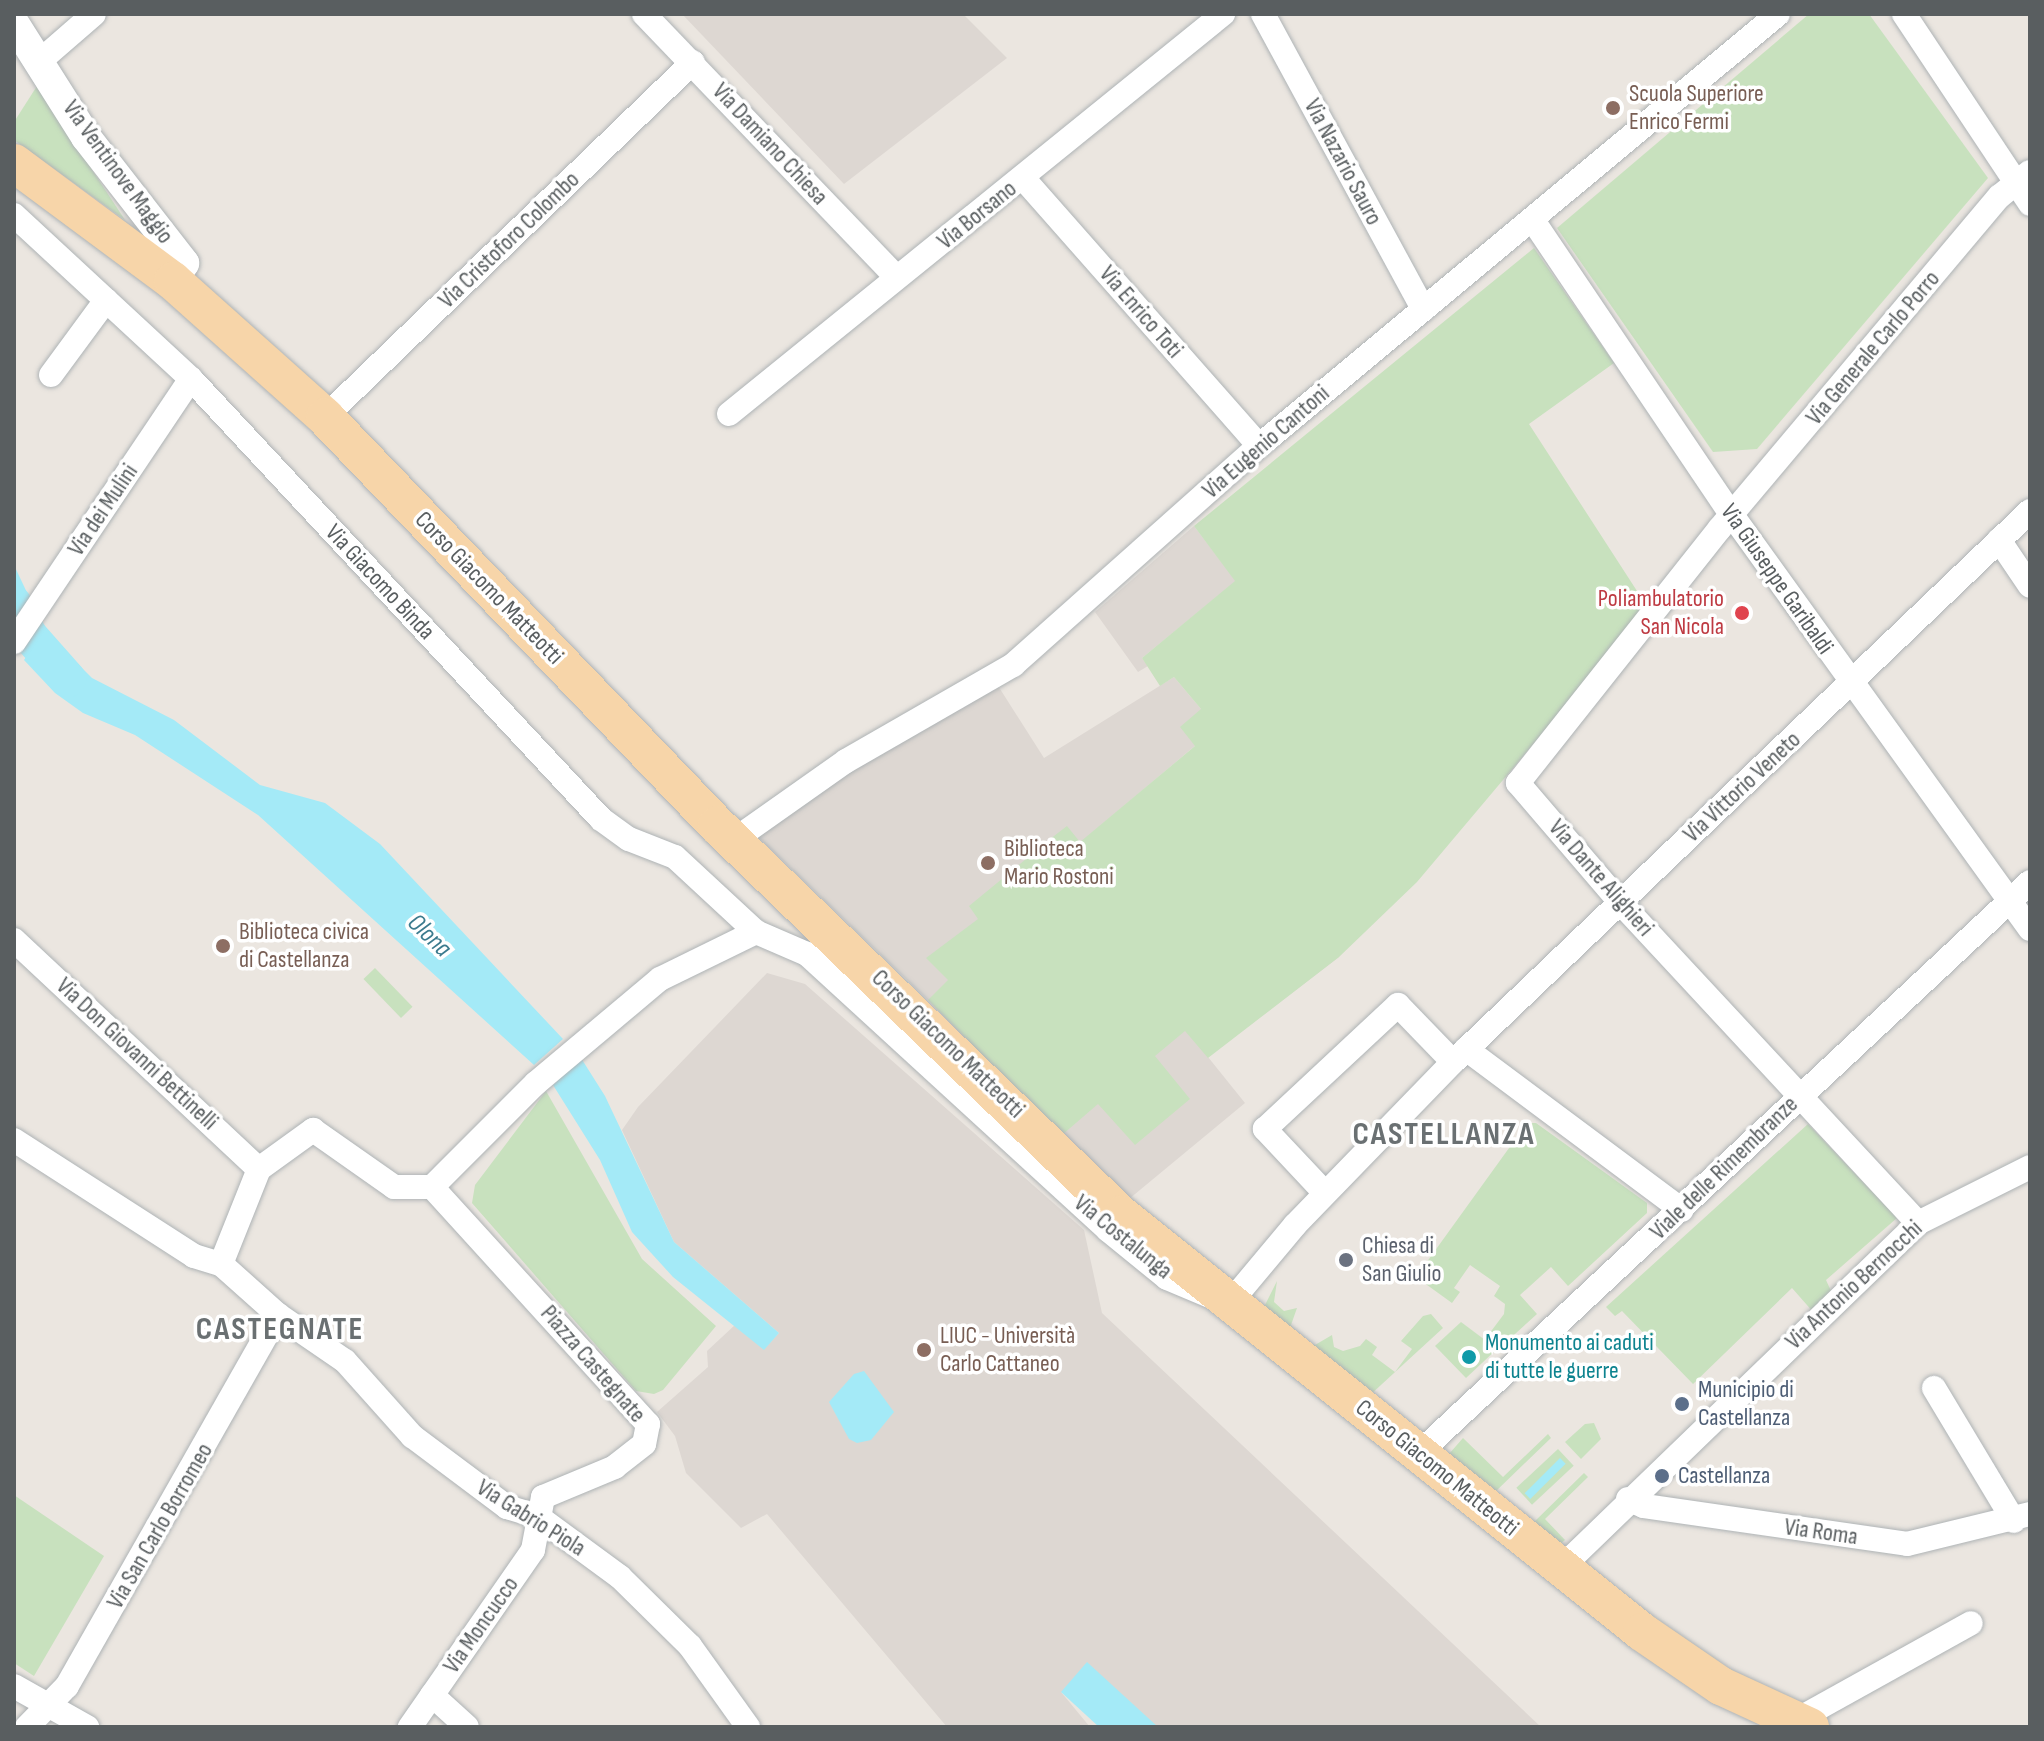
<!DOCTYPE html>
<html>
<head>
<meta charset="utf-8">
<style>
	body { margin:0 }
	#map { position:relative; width:2044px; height:1741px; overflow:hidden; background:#ebe6e0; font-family:"Sofia Sans Condensed",sans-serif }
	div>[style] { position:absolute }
	.education>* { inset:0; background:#ddd7d2 }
	.green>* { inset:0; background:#c8e1be; transform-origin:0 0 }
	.water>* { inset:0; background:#a4eaf7; transform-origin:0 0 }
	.river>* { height:36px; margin:-18px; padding:0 18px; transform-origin:18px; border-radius:18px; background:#a4eaf7 }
	.roads { filter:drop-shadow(0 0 2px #aeb3b5) drop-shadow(0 0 2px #aeb3b5) }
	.minor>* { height:24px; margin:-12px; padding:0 12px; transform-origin:12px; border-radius:12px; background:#fff }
	.tertiary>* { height:30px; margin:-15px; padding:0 15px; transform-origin:15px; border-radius:15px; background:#fff }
	.primary>* { height:38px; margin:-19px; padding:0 19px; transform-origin:19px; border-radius:19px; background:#f7d5a9 }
	.dots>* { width:22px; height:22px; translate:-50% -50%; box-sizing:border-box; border:4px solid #fff; border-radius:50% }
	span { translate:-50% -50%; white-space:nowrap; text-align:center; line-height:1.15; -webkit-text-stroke:7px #fff; paint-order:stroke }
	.education-label { font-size:24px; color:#785e54 }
	.left { translate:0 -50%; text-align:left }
	.street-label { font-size:24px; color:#595e60 }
	.health-label { font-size:24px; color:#be3a42 }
	.right { translate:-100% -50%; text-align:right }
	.worship-label { font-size:24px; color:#5b616d }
	.culture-label { font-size:24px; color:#0d838f }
	.service-label { font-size:24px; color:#4e5e75 }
	.water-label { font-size:26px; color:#3c7b8e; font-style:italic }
	.district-label { font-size:32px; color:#6a7072; font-weight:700; letter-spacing:2px }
	.frame { position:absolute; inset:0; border:16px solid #595e60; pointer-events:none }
</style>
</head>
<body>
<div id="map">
	<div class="education">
		<div style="clip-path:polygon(682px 14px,963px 14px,1007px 58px,844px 184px)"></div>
		<div style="clip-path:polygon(1194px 526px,1236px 581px,1142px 658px,1148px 666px,1138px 672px,1095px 612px)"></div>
		<div style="clip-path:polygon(1174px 677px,1201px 709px,1196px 745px,1081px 842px,1339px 957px,1208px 1057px,1245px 1103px,1123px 1204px,928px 1000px,751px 830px,995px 681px,1044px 758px)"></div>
		<div style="clip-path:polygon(767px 973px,805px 984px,1084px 1230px,1102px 1313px,1541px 1727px,1157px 1727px,1061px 1692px,1090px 1727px,947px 1727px,767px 1514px,741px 1528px,686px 1473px,675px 1436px,657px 1412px,708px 1367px,707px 1351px,736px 1324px,764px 1349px,779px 1333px,674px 1242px,622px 1130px,638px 1107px)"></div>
	</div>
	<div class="green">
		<div style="clip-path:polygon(1809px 14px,1869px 14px,1988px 178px,1757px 449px,1713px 452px,1557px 228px)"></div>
		<div style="clip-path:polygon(37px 86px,125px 220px,14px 140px,14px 122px)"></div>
		<div style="clip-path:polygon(1534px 248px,1614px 363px,1529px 424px,1648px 608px,1417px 882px,1339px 957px,1208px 1058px,1185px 1031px,1155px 1056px,1190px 1099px,1135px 1145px,1098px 1104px,1062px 1135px,928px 1000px,948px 980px,926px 958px,978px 919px,969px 906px,1054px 836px,1067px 826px,1080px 842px,1195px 746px,1180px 727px,1201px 709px,1174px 677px,1160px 686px,1142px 658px,1235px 581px,1194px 526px)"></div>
		<div style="left:375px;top:968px;width:54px;height:16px;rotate:46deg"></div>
		<div style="clip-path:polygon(546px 1091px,642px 1259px,716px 1326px,663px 1390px,654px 1394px,636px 1391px,472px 1203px,475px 1185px)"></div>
		<div style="clip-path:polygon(1527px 1123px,1536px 1123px,1647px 1203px,1647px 1213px,1568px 1286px,1551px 1267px,1520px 1295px,1537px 1314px,1504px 1344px,1489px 1334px,1504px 1314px,1505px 1304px,1494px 1296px,1500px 1286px,1470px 1265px,1454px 1288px,1460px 1292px,1452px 1303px,1416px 1277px)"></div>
		<div style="clip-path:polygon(1808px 1124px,1897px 1218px,1826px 1280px,1831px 1291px,1814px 1313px,1792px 1288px,1693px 1384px,1622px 1311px,1615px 1316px,1606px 1307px)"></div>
		<div style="clip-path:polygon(1277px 1281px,1274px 1302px,1284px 1311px,1297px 1308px,1291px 1325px,1299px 1340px,1315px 1345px,1332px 1335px,1334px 1347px,1343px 1351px,1360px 1346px,1366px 1339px,1377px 1347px,1372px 1355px,1395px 1372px,1412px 1349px,1401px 1341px,1423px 1316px,1431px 1314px,1443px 1328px,1369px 1396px,1262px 1311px)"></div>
		<div style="clip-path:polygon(1461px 1322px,1497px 1349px,1466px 1378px,1435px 1346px)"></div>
		<div style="clip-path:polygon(1594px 1423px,1601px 1439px,1581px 1459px,1565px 1442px,1585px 1424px)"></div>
		<div style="clip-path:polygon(1548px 1434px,1551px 1438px,1494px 1493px,1449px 1454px,1463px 1438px,1503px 1477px)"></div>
		<div style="left:1558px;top:1449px;width:23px;height:57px;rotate:47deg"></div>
		<div style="clip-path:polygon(1584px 1473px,1588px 1477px,1545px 1519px,1565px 1540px,1560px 1544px,1532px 1524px)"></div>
		<div style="clip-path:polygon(14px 1495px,104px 1556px,34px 1676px,14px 1663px)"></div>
	</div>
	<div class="water">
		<div style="clip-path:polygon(14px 565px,30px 599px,14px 622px)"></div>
		<div style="clip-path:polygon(44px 630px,92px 678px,174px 720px,260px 785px,325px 803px,380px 844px,563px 1039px,534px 1065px,258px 815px,135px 735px,83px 713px,55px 693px,24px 660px)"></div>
		<div style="clip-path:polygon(581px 1058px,605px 1096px,674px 1242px,779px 1333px,764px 1350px,673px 1277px,632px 1232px,600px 1160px,553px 1085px)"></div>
		<div style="clip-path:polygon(864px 1371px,894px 1412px,871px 1440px,857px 1443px,849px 1439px,829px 1402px,854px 1374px)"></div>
		<div style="left:1560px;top:1458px;width:8px;height:50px;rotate:45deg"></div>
		<div style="clip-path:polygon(1087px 1662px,1158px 1727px,1099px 1727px,1061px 1692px)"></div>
	</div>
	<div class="river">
		<div style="left:14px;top:604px;width:34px;rotate:64deg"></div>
		<div style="left:29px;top:635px;width:59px;rotate:48.4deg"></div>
	</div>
	<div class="roads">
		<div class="minor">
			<div style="left:644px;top:14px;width:363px;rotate:46.2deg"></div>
			<div style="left:1263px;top:14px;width:336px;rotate:61.5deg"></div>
			<div style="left:1904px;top:14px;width:228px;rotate:56.4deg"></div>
			<div style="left:41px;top:60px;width:70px;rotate:-41deg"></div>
			<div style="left:1023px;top:178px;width:357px;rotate:48.6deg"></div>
			<div style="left:14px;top:215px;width:241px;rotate:42.8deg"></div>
			<div style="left:191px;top:379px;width:601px;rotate:47.02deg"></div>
			<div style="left:601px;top:819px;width:34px;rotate:36deg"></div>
			<div style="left:629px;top:839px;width:49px;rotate:21.4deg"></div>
			<div style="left:675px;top:857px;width:110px;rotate:42.8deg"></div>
			<div style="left:756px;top:932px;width:56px;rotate:23.3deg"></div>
			<div style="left:807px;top:954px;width:408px;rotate:42.5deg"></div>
			<div style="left:1108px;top:1230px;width:76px;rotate:39.1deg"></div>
			<div style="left:1167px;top:1278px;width:67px;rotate:22.8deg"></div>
			<div style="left:1229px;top:1304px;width:103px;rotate:-50.1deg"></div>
			<div style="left:1295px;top:1225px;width:227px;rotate:-45.9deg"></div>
			<div style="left:1453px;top:1062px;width:798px;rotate:-43.68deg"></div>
			<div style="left:1534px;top:222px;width:354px;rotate:56deg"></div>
			<div style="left:1732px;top:515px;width:510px;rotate:54.25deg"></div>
			<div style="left:51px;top:375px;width:93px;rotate:-53.7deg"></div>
			<div style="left:729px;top:414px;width:636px;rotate:-39deg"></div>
			<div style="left:325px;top:417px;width:511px;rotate:-43.97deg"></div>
			<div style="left:1999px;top:540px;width:55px;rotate:56deg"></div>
			<div style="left:14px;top:642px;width:317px;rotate:-56.1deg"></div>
			<div style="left:734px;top:840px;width:137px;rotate:-35.2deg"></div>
			<div style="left:846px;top:761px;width:193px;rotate:-29.9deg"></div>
			<div style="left:1013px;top:665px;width:329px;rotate:-41.7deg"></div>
			<div style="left:1259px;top:446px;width:675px;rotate:-39.77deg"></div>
			<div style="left:14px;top:940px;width:335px;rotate:43.1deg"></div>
			<div style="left:1466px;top:1049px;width:269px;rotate:36.7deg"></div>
			<div style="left:14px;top:1140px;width:214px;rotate:32.8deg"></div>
			<div style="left:194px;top:1256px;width:28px;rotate:17deg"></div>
			<div style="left:221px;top:1264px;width:76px;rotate:41.8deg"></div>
			<div style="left:278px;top:1315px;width:81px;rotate:34.5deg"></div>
			<div style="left:345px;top:1361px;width:101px;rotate:48.2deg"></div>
			<div style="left:412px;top:1436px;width:119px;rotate:36.8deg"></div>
			<div style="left:507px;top:1507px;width:31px;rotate:17deg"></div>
			<div style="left:537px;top:1516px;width:103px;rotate:36.3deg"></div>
			<div style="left:620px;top:1577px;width:98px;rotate:44.6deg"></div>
			<div style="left:690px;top:1646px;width:100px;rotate:54.4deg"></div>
			<div style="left:432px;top:1187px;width:147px;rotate:-45deg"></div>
			<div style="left:536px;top:1083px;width:162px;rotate:-40deg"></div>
			<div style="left:660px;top:979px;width:107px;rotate:-26.1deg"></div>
			<div style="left:1325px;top:1193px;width:88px;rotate:-133.2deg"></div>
			<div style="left:1265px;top:1129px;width:182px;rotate:-43deg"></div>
			<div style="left:1398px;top:1005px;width:79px;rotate:46deg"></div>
			<div style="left:1918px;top:1223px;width:438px;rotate:-132.9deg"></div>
			<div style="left:1620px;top:902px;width:157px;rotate:-130.6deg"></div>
			<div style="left:1518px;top:783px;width:325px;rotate:-51.6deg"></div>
			<div style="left:1720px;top:528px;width:434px;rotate:-49.9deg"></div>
			<div style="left:2000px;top:196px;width:38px;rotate:-39deg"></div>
			<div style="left:221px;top:1264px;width:102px;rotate:-68.2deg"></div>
			<div style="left:259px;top:1169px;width:67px;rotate:-35.8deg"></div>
			<div style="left:313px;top:1130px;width:99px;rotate:35.1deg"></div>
			<div style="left:394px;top:1187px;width:38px"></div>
			<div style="left:432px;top:1187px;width:321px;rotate:47.7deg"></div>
			<div style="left:648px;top:1424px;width:20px;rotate:101deg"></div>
			<div style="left:644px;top:1444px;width:37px;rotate:142deg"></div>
			<div style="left:615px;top:1467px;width:78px;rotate:157.4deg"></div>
			<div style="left:543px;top:1497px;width:54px;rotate:100.7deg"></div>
			<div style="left:533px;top:1550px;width:216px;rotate:124.8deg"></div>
			<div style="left:1934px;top:1388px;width:155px;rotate:59deg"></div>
			<div style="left:1417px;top:1455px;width:839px;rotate:-43.07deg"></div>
			<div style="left:1628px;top:1499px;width:17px;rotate:24deg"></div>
			<div style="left:1644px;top:1506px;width:266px;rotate:8.2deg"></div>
			<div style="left:1907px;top:1544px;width:127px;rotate:-13.7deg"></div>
			<div style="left:1561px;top:1568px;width:496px;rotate:-44deg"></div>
			<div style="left:1918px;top:1223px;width:125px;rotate:-26.6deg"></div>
			<div style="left:14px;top:1686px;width:84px;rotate:29.3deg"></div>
			<div style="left:432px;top:1695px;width:47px;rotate:42.4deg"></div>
			<div style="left:1795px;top:1721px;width:201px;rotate:-29.1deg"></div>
			<div style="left:27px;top:1727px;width:57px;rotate:-45.7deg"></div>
			<div style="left:67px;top:1686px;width:427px;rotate:-60.4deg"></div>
		</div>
		<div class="tertiary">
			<div style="left:14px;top:23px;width:135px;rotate:57.7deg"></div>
			<div style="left:86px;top:137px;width:160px;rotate:52.1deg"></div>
			<div style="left:184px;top:263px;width:21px;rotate:121deg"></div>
		</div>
		<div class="primary">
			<div style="left:14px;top:163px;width:198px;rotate:36.6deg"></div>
			<div style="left:173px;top:281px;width:204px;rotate:41.8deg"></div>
			<div style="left:325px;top:417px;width:566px;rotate:46.15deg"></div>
			<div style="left:717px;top:825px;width:562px;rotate:43.99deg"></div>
			<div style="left:1121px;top:1215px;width:667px;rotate:38.67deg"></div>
			<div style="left:1642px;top:1632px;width:96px;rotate:34.4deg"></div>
			<div style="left:1721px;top:1686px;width:98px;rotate:24.7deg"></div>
		</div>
	</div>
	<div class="dots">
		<div style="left:1613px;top:108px;background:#8d6e63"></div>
		<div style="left:1742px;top:613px;background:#e0444e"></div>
		<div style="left:988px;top:863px;background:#8d6e63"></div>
		<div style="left:223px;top:946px;background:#8d6e63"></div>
		<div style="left:1346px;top:1260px;background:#6b7280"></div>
		<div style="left:924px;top:1350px;background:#8d6e63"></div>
		<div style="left:1469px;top:1357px;background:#0f9aa8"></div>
		<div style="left:1682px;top:1404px;background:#5c6f8a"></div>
		<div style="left:1662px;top:1476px;background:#5c6f8a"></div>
	</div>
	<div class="education-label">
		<span class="left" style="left:1629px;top:108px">Scuola Superiore<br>Enrico Fermi</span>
		<span class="left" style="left:1004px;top:863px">Biblioteca<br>Mario Rostoni</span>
		<span class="left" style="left:239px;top:946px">Biblioteca civica<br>di Castellanza</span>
		<span class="left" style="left:940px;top:1350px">LIUC - Università<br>Carlo Cattaneo</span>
	</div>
	<div class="street-label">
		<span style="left:770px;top:144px;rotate:47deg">Via Damiano Chiesa</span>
		<span style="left:1343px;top:162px;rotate:62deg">Via Nazario Sauro</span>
		<span style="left:118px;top:172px;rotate:54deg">Via Ventinove Maggio</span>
		<span style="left:977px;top:215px;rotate:-39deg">Via Borsano</span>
		<span style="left:509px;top:240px;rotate:-44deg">Via Cristoforo Colombo</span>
		<span style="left:1141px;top:312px;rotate:49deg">Via Enrico Toti</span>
		<span style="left:1873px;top:348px;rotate:-50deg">Via Generale Carlo Porro</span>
		<span style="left:1266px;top:442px;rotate:-41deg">Via Eugenio Cantoni</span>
		<span style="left:103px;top:510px;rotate:-56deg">Via dei Mulini</span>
		<span style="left:1777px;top:579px;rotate:55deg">Via Giuseppe Garibaldi</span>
		<span style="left:380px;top:582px;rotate:47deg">Via Giacomo Binda</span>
		<span style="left:489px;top:588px;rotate:46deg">Corso Giacomo Matteotti</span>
		<span style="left:1742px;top:787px;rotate:-43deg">Via Vittorio Veneto</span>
		<span style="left:1601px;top:878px;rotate:49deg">Via Dante Alighieri</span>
		<span style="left:948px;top:1044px;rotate:44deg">Corso Giacomo Matteotti</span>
		<span style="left:137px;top:1054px;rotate:43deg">Via Don Giovanni Bettinelli</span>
		<span style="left:1724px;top:1168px;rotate:-44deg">Viale delle Rimembranze</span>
		<span style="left:1123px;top:1237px;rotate:39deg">Via Costalunga</span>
		<span style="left:1854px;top:1285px;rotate:-43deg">Via Antonio Bernocchi</span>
		<span style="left:593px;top:1364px;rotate:49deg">Piazza Castegnate</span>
		<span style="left:1437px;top:1468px;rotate:39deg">Corso Giacomo Matteotti</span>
		<span style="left:531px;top:1518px;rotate:32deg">Via Gabrio Piola</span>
		<span style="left:160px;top:1526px;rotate:-60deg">Via San Carlo Borromeo</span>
		<span style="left:1821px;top:1532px;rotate:8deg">Via Roma</span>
		<span style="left:481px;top:1625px;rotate:-55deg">Via Moncucco</span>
	</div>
	<div class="health-label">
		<span class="right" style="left:1724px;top:613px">Poliambulatorio<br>San Nicola</span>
	</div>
	<div class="worship-label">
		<span class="left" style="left:1362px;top:1260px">Chiesa di<br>San Giulio</span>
	</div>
	<div class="culture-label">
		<span class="left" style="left:1485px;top:1357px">Monumento ai caduti<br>di tutte le guerre</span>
	</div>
	<div class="service-label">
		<span class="left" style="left:1698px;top:1404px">Municipio di<br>Castellanza</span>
		<span class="left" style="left:1678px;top:1476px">Castellanza</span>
	</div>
	<div class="water-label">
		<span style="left:429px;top:936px;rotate:44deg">Olona</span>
	</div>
	<div class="district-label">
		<span style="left:1444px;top:1135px">CASTELLANZA</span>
		<span style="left:280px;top:1330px">CASTEGNATE</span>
	</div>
	<div class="frame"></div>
</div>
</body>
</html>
